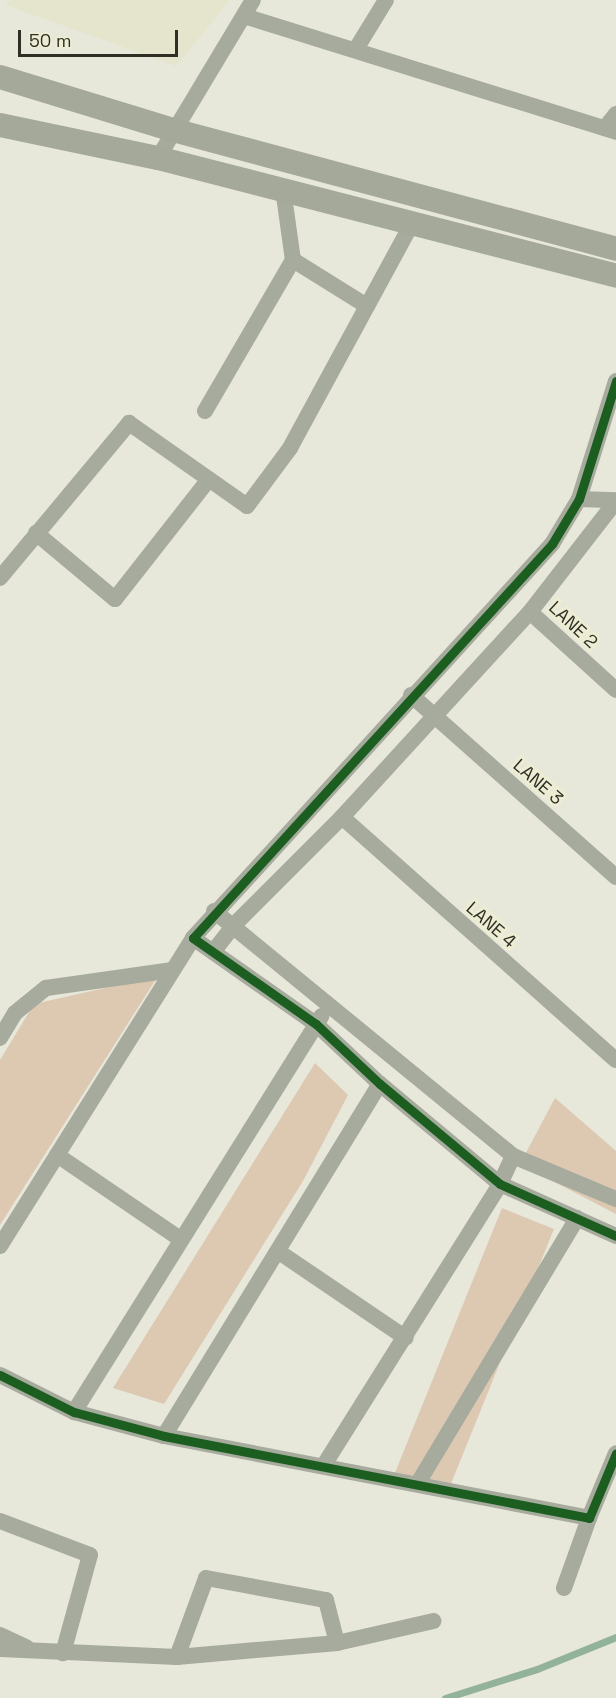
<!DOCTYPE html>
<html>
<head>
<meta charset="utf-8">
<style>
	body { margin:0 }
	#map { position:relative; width:616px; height:1698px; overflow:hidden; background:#e7e7da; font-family:"Space Grotesk",sans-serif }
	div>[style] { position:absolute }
	.built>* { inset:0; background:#e5e5ce }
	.green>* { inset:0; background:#ddc8b2; transform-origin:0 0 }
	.stream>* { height:7px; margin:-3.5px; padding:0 3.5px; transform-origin:3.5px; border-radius:3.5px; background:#93b29a }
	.street>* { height:16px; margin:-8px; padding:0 8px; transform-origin:8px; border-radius:8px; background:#a6ab9e }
	.secondary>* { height:24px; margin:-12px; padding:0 12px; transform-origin:12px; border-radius:12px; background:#a4a99a }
	.cycleway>* { height:9px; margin:-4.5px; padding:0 4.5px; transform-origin:4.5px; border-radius:4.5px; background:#1b5e20 }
	span { translate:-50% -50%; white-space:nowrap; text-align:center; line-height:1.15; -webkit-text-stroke:6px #ededd4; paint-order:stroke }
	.street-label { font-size:18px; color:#2f2f26 }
	.scale { position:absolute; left:18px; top:30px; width:160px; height:27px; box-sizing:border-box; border:3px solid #2f2f26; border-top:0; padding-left:8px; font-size:18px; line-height:21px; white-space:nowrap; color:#2f2f26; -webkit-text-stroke:4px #ededd4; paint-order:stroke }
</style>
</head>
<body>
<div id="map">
	<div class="built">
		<div style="clip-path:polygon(9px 0,230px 0,176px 66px,6px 5px)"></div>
	</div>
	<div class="green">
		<div style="clip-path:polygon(158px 976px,0 1225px,0 1060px,34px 1004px)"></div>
		<div style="clip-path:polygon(315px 1063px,348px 1095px,303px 1181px,164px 1404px,113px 1388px)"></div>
		<div style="clip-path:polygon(555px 1098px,616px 1151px,616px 1214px,520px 1164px)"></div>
		<div style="left:502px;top:1208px;width:56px;height:287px;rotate:22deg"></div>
	</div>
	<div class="stream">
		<div style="left:445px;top:1698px;width:96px;rotate:-17.5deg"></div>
		<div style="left:537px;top:1669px;width:85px;rotate:-22.1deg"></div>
	</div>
	<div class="street">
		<div style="left:244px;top:16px;width:390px;rotate:17.3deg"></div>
		<div style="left:356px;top:49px;width:57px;rotate:-58.5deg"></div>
		<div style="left:605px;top:128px;width:18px;rotate:-52deg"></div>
		<div style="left:158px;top:158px;width:184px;rotate:-59deg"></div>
		<div style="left:283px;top:189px;width:72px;rotate:82deg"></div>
		<div style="left:293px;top:260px;width:87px;rotate:31.9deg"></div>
		<div style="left:616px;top:381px;width:124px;rotate:107.4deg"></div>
		<div style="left:579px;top:499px;width:52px;rotate:121deg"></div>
		<div style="left:552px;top:544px;width:533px;rotate:132.34deg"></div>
		<div style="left:193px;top:938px;width:150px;rotate:35deg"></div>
		<div style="left:316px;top:1024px;width:88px;rotate:43.2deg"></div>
		<div style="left:380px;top:1084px;width:156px;rotate:39.8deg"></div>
		<div style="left:500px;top:1184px;width:127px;rotate:24.1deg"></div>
		<div style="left:205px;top:411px;width:175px;rotate:-59.8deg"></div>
		<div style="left:579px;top:499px;width:37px;rotate:2deg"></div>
		<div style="left:36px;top:533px;width:103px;rotate:39.9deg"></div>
		<div style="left:115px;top:599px;width:152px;rotate:-51.9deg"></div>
		<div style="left:0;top:578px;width:202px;rotate:-50.2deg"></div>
		<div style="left:129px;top:423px;width:144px;rotate:35.1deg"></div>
		<div style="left:247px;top:506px;width:72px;rotate:-53.4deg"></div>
		<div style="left:290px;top:448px;width:256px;rotate:-61.5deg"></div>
		<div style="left:530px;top:612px;width:116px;rotate:42.2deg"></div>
		<div style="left:411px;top:695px;width:274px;rotate:41.6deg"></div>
		<div style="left:342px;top:817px;width:366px;rotate:41.6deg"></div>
		<div style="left:214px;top:911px;width:387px;rotate:39.3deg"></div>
		<div style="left:513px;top:1156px;width:112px;rotate:22.7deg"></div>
		<div style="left:213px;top:952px;width:33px;rotate:-52deg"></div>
		<div style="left:233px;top:926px;width:154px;rotate:-45deg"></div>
		<div style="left:342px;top:817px;width:278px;rotate:-47.5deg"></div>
		<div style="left:530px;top:612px;width:140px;rotate:-52.2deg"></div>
		<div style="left:0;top:1038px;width:29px;rotate:-59deg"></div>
		<div style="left:15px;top:1013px;width:40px;rotate:-39deg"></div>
		<div style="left:46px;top:988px;width:128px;rotate:-8.1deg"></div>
		<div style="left:57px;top:1155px;width:149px;rotate:34.3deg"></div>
		<div style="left:0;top:1246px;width:363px;rotate:-57.9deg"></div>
		<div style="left:279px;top:1252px;width:153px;rotate:34.1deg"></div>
		<div style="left:0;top:1375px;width:83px;rotate:26.6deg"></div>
		<div style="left:74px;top:1412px;width:93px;rotate:14.9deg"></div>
		<div style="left:164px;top:1436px;width:433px;rotate:10.9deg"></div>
		<div style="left:589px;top:1518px;width:70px;rotate:-67.4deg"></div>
		<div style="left:74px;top:1412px;width:467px;rotate:-58deg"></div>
		<div style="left:164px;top:1436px;width:413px;rotate:-58.5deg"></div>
		<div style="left:324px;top:1465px;width:332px;rotate:-57.9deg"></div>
		<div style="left:500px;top:1184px;width:31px;rotate:-65deg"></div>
		<div style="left:418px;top:1483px;width:309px;rotate:-59deg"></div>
		<div style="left:0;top:1521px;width:96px;rotate:20.7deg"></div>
		<div style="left:90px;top:1555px;width:102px;rotate:105.4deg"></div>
		<div style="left:564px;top:1588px;width:74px;rotate:-70.3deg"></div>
		<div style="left:0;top:1635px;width:29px;rotate:25deg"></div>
		<div style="left:0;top:1649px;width:177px;rotate:2.6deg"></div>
		<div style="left:177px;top:1657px;width:161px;rotate:-5deg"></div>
		<div style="left:337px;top:1643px;width:99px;rotate:-12.8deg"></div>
		<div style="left:177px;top:1657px;width:84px;rotate:-69.8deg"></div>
		<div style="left:206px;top:1578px;width:122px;rotate:10.4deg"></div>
		<div style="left:326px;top:1600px;width:44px;rotate:75.7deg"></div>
	</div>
	<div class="secondary">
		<div style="left:0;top:77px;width:181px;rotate:17deg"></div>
		<div style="left:173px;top:130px;width:459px;rotate:15deg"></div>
		<div style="left:0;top:125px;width:161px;rotate:11.8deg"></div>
		<div style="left:158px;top:158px;width:473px;rotate:14.4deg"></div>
	</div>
	<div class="cycleway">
		<div style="left:616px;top:381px;width:124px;rotate:107.4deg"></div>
		<div style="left:579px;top:499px;width:52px;rotate:121deg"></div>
		<div style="left:552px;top:544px;width:533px;rotate:132.34deg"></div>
		<div style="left:193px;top:938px;width:150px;rotate:35deg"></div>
		<div style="left:316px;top:1024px;width:88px;rotate:43.2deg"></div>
		<div style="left:380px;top:1084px;width:156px;rotate:39.8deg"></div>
		<div style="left:500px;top:1184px;width:127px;rotate:24.1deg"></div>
		<div style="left:0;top:1375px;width:83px;rotate:26.6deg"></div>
		<div style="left:74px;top:1412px;width:93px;rotate:14.9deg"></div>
		<div style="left:164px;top:1436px;width:433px;rotate:10.9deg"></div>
		<div style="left:589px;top:1518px;width:70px;rotate:-67.4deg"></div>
	</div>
	<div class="street-label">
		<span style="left:573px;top:625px;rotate:43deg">LANE 2</span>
		<span style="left:538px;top:782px;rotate:41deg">LANE 3</span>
		<span style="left:491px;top:925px;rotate:41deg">LANE 4</span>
	</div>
	<div class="scale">50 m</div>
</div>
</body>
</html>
